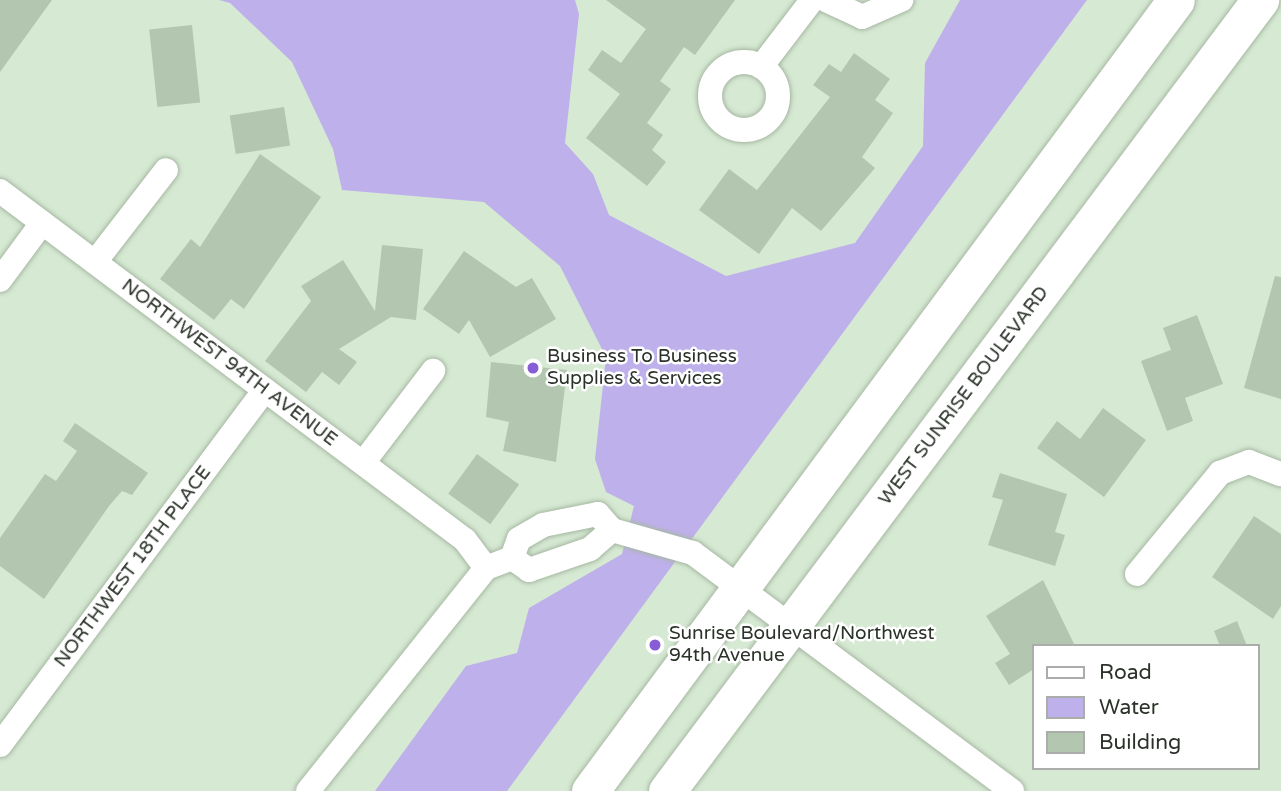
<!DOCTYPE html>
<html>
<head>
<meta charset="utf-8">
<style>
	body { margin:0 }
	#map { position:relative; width:1281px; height:791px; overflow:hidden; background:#d6e9d3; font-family:"Varela Round",sans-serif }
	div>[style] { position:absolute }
	.water>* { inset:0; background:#beb0ea }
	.building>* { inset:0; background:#b3c6b0; transform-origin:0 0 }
	.roads { filter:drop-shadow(0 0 2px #a6b8a2) drop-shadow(0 0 2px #a6b8a2) }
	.minor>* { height:24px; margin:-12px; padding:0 12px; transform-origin:12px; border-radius:12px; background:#fff }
	.minor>.ring { margin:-12px; padding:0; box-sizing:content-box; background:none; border:24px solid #fff; border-radius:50% }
	.highway>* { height:37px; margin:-18.5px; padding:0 18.5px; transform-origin:18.5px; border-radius:18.5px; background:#fff }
	.dots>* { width:19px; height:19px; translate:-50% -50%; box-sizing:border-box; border:4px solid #fff; border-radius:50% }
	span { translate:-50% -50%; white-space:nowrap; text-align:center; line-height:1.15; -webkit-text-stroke:5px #fff; paint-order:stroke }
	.poi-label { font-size:19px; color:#2a3229 }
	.left { translate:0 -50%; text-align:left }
	.street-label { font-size:19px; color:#2a3229 }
	.legend { position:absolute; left:1032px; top:644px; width:228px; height:126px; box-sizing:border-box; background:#fff; border:2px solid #aaada9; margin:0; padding:9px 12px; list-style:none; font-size:21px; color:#2a3229 }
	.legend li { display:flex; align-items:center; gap:14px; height:35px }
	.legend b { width:35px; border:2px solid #aaada9 }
</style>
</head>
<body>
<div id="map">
	<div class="water">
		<div style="clip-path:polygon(219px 0,575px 0,579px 14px,565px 143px,593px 174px,609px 215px,726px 276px,855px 243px,923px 146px,925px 63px,960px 0,1087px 0,507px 791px,375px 791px,466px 666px,517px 653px,529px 608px,622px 554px,634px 506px,606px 492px,595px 459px,606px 357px,560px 266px,484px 202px,342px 190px,333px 149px,292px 62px,230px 3px)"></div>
	</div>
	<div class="building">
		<div style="clip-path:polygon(0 0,52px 0,0 72px)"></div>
		<div style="clip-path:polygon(606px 0,735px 0,695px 55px,684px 47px,660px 81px,671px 89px,647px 123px,663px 135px,652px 150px,666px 162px,647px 186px,586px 138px,620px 94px,588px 70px,602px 50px,621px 63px,646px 29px)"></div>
		<div style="left:192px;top:25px;width:78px;height:43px;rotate:84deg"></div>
		<div style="clip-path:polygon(854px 53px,890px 79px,875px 100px,893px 113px,862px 157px,875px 168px,821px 231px,792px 208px,759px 254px,699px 210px,729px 169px,757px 190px,830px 97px,813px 85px,829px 64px,841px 72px)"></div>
		<div style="left:284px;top:107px;width:39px;height:55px;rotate:81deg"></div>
		<div style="clip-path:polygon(260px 154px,321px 197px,244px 309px,231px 299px,214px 320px,160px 279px,191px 239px,200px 247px)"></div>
		<div style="clip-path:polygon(382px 245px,423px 249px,416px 320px,391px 317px,339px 349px,357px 362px,339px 385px,322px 372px,306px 392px,265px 361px,311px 301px,301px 286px,343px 260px,375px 311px)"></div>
		<div style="clip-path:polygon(464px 251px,516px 287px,532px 278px,556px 319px,490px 357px,469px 320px,459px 334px,423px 309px)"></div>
		<div style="clip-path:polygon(1275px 276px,1281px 277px,1281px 399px,1244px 388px)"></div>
		<div style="clip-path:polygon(1197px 315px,1223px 384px,1185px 398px,1193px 421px,1167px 431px,1141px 361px,1171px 350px,1163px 328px)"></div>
		<div style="clip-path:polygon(491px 362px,567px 370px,556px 462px,503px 451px,509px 422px,486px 417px)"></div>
		<div style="clip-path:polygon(1103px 408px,1146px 440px,1104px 497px,1037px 448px,1057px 421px,1080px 439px)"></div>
		<div style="clip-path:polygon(75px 423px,148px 473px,132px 495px,122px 491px,109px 506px,44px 599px,0 566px,0 538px,45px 474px,56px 481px,77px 451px,63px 441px)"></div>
		<div style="left:477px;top:454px;width:52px;height:49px;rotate:36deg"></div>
		<div style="clip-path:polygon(1000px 473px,1067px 494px,1055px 532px,1065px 535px,1055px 566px,988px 545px,1003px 500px,992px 497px)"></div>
		<div style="clip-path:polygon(1254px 516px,1281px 534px,1281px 606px,1273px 619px,1212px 577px)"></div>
		<div style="clip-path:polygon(1043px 580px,1075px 646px,1034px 646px,1034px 669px,1009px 685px,995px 663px,1010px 654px,986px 616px)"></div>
		<div style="clip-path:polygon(1237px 621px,1247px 646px,1220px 646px,1214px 631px)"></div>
	</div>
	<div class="roads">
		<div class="minor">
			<div style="left:826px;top:0;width:40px;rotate:25deg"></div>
			<div style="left:862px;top:17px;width:43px;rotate:-23.6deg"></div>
			<div class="ring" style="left:710px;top:62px;width:44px;height:44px"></div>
			<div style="left:761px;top:67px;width:84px;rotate:-52.7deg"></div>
			<div style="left:0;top:191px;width:581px;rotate:36.89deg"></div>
			<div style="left:465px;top:540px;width:35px;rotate:53deg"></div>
			<div style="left:486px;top:568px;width:28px;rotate:-21deg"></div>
			<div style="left:95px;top:262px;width:116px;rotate:-52.3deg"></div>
			<div style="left:0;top:280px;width:71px;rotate:-53.6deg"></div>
			<div style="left:363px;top:463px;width:116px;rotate:-52.7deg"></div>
			<div style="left:512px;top:558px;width:21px;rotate:35deg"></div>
			<div style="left:529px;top:570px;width:65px;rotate:-19deg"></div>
			<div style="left:590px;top:549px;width:29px;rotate:-41deg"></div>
			<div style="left:612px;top:530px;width:84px;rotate:15.9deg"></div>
			<div style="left:693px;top:553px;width:398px;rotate:36.7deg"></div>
			<div style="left:512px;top:558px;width:20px;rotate:-70deg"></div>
			<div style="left:519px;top:539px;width:28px;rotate:-30deg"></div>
			<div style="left:543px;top:525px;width:56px;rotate:-11.3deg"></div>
			<div style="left:598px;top:514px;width:21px;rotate:49deg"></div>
			<div style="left:1137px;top:574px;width:131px;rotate:-50.6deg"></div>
			<div style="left:1220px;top:473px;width:31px;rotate:-21deg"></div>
			<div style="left:1249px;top:462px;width:34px;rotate:21deg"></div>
			<div style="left:0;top:745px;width:443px;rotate:-53.3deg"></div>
			<div style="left:308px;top:791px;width:285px;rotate:-51.4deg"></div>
		</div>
		<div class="highway">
			<div style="left:590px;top:791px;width:984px;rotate:-53.47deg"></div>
			<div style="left:667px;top:791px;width:989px;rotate:-53.14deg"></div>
		</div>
	</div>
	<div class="dots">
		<div style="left:533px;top:368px;background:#865dd7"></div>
		<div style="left:655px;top:645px;background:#865dd7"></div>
	</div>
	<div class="poi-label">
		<span class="left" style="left:547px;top:368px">Business To Business<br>Supplies &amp; Services</span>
		<span class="left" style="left:669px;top:645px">Sunrise Boulevard/Northwest<br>94th Avenue</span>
	</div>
	<div class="street-label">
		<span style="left:229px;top:363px;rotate:37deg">NORTHWEST 94TH AVENUE</span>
		<span style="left:964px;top:396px;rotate:-53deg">WEST SUNRISE BOULEVARD</span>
		<span style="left:133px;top:567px;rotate:-53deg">NORTHWEST 18TH PLACE</span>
	</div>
	<ul class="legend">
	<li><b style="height:9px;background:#fff"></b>Road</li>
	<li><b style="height:19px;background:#beb0ea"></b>Water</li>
	<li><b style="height:19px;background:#b3c6b0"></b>Building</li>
	</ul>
</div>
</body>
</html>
